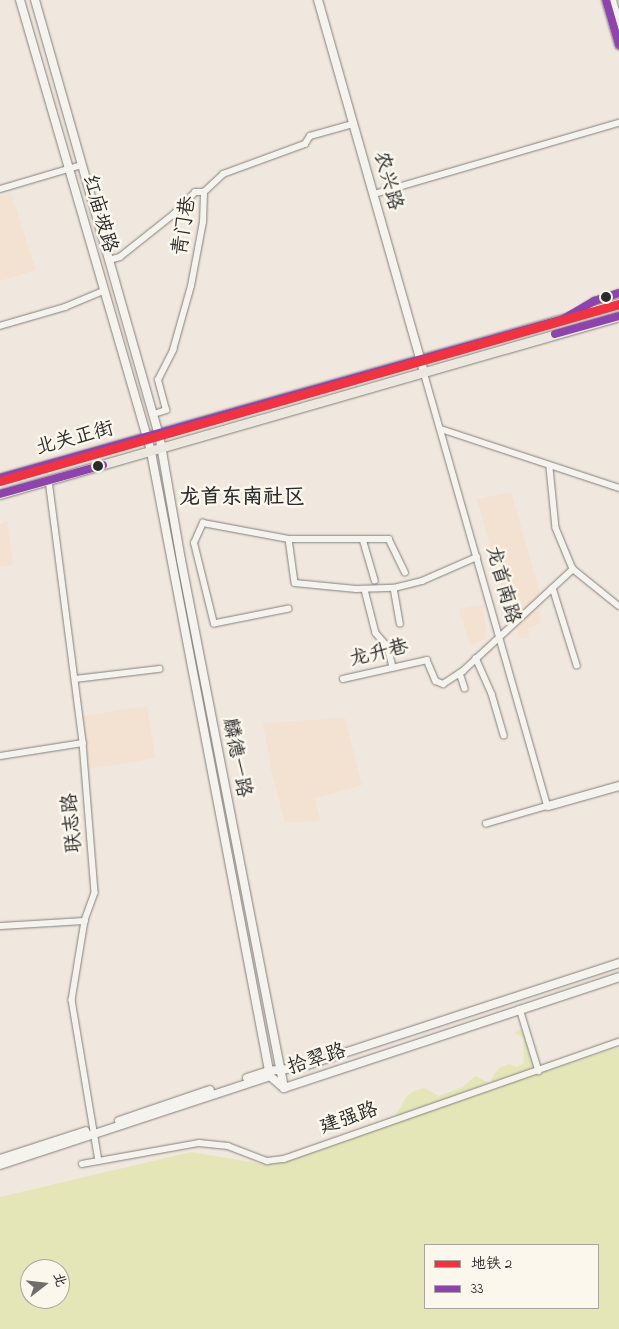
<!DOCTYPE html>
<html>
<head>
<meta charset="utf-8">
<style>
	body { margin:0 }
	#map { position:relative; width:619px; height:1329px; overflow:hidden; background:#f0e7de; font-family:"Indie Flower","LXGW WenKai TC",sans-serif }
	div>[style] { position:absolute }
	.built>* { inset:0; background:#f3e2d1; transform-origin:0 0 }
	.green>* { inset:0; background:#e4e6b8 }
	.roads { filter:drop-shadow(0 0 1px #84807c) drop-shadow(0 0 1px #84807c) }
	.street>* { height:5.5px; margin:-2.75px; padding:0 2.75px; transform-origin:2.75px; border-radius:2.75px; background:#f5f3ee }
	.secondary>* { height:8px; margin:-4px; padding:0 4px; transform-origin:4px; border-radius:4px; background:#f5f3ee }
	.primary>* { height:9px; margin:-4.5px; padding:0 4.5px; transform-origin:4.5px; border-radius:4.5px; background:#ede8df }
	.bus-1>* { height:8px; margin:-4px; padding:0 4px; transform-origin:4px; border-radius:4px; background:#8e44ad }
	.metro-1>* { height:9px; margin:-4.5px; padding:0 4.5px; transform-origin:4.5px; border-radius:4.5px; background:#ef3340 }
	.dots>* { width:14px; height:14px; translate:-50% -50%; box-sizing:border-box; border:2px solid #fbf7ec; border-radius:50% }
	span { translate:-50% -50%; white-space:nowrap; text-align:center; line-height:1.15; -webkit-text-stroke:5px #fbf7ec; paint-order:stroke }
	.street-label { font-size:20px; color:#2b2b2b }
	.neighbourhood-label { font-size:21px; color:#2b2b2b; font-weight:700 }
	.legend { position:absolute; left:424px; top:1244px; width:175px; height:65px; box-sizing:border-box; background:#fbf7ec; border:1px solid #a8a59f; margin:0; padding:6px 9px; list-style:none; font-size:15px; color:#2b2b2b }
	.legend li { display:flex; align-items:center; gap:10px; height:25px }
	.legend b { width:25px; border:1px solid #a8a59f }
	.north { position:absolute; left:20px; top:1259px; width:50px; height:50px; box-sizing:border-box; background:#fbf7ec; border:1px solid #a8a59f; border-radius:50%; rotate:74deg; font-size:14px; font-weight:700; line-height:20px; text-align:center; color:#2b2b2b }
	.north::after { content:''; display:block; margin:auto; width:18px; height:22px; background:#706d6a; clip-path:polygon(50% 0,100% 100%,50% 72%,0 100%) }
</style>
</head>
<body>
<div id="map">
	<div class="built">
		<div style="clip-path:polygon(11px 193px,36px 270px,0 281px,0 196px)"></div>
		<div style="clip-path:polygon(511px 492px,541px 596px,511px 623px,477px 499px)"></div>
		<div style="clip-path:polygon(7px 521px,13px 565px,0 567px,0 525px)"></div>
		<div style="clip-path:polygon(483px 605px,487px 638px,470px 646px,459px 609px)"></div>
		<div style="clip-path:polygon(539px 610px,542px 623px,528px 628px,529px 637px,520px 639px,515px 624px,525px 615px)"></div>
		<div style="left:147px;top:706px;width:53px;height:66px;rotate:81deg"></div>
		<div style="clip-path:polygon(345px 718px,362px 785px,315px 798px,320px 821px,285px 823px,272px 774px,263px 723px)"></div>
	</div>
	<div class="green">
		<div style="clip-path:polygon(523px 1027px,536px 1068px,493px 1083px,491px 1079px,500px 1067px,509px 1064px,517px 1067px,524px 1063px,523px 1038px,515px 1033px)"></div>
		<div style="clip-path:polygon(evenodd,619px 1047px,619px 1329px,0 1329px,0 1197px,191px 1152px,268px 1165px,619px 1047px,425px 1245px,598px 1245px,598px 1308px,425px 1308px,425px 1245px,619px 1047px,30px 1269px,60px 1269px,60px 1299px,30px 1299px,30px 1269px)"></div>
		<div style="clip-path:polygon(475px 1076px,489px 1083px,395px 1117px,406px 1097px,414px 1091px,424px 1088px,439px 1096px,463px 1087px)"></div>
	</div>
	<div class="roads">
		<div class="street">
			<div style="left:0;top:189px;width:85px;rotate:-16.3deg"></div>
			<div style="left:374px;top:194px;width:255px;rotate:-16.2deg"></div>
			<div style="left:109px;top:260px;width:11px;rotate:-15deg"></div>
			<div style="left:120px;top:257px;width:69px;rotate:-38.5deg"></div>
			<div style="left:174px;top:214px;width:30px;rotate:-46deg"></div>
			<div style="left:195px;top:192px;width:9px"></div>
			<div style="left:576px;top:313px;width:22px;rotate:-34deg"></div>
			<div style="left:594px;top:301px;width:26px;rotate:-18deg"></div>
			<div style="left:0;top:326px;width:68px;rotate:-16.3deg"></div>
			<div style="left:65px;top:307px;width:41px;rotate:-22.8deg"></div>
			<div style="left:424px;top:372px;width:451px;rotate:74.1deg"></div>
			<div style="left:548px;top:806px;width:64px;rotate:163.6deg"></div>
			<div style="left:154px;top:414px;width:13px;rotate:-18deg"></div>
			<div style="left:166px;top:410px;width:31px;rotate:-105deg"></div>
			<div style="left:158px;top:380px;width:34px;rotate:-63deg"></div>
			<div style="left:173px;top:350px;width:66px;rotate:-74.3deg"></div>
			<div style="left:191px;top:286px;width:65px;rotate:-79.4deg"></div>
			<div style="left:203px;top:222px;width:30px;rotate:-88deg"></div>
			<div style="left:204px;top:192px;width:26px;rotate:-43deg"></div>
			<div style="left:223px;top:174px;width:87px;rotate:-20.1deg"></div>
			<div style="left:305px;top:144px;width:9px;rotate:-58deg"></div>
			<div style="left:310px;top:136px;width:45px;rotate:-15.6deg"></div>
			<div style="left:441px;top:429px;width:188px;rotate:18.3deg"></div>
			<div style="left:550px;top:468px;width:60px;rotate:84.3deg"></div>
			<div style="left:556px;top:528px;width:44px;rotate:67.5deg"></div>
			<div style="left:573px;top:569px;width:59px;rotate:38.8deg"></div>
			<div style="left:49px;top:480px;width:265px;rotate:82.6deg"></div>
			<div style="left:83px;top:743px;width:150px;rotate:85.4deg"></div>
			<div style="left:95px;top:893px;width:30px;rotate:110deg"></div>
			<div style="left:85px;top:921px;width:80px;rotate:99.3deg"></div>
			<div style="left:72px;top:1000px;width:163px;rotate:80.5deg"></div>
			<div style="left:289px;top:539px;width:44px;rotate:82.2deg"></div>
			<div style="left:295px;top:583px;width:61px;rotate:5.6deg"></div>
			<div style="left:356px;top:589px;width:38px;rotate:-2deg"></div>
			<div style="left:394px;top:588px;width:29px;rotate:-14deg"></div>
			<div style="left:422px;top:581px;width:60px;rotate:-23.6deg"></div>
			<div style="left:363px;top:539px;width:43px;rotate:73.7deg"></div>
			<div style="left:394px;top:588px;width:36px;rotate:80deg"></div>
			<div style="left:553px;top:588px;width:81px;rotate:72.7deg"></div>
			<div style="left:365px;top:590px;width:44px;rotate:75.7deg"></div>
			<div style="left:376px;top:633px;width:18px;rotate:49deg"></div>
			<div style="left:388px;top:647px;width:21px;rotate:76deg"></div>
			<div style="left:289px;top:609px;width:76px;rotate:168.7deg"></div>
			<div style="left:214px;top:624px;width:83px;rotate:-103.9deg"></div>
			<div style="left:194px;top:543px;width:22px;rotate:-66deg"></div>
			<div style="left:203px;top:523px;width:87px;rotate:10.5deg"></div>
			<div style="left:289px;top:539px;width:100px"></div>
			<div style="left:389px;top:539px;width:37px;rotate:64deg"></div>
			<div style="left:476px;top:658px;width:39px;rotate:66deg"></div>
			<div style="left:492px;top:694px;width:43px;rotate:73.7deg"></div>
			<div style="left:460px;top:673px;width:16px;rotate:72deg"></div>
			<div style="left:75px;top:679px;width:85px;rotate:-6.8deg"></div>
			<div style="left:343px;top:679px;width:86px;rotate:-12.7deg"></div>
			<div style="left:427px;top:660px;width:23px;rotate:67deg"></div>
			<div style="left:436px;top:681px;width:8px;rotate:23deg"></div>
			<div style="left:443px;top:684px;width:24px;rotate:-33deg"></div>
			<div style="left:463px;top:671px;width:150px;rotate:-42.8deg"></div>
			<div style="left:0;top:756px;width:84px;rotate:-8.9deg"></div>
			<div style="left:0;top:926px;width:85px;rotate:-3.4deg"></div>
			<div style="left:520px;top:1009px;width:65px;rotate:73deg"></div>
			<div style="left:82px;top:1164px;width:119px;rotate:-10.2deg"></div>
			<div style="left:199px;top:1143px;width:29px;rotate:6deg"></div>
			<div style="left:228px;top:1146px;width:42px;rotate:21deg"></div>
			<div style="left:267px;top:1161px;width:17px;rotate:-7deg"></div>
			<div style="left:284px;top:1159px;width:355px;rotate:-19.3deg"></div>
		</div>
		<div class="secondary">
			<div style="left:20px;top:0;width:471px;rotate:73.8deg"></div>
			<div style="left:151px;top:452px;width:635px;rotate:79.2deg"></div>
			<div style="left:35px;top:0;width:451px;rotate:74.1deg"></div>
			<div style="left:159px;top:434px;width:128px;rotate:80.1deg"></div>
			<div style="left:181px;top:560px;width:538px;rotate:78.96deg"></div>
			<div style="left:318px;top:0;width:387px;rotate:74.1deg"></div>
			<div style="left:606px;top:0;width:47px;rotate:73.9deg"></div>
			<div style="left:612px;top:0;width:26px;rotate:74deg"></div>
			<div style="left:548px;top:806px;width:74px;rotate:-15.7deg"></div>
			<div style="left:247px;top:1078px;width:22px;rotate:-18deg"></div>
			<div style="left:268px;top:1071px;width:30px;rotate:-6deg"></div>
			<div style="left:298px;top:1068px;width:338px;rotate:-18.1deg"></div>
			<div style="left:119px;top:1121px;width:96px;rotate:-18.8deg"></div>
			<div style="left:0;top:1159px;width:90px;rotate:-18deg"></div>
			<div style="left:0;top:1165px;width:284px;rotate:-18.2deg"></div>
			<div style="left:270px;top:1076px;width:18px;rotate:41deg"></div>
			<div style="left:284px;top:1088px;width:353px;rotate:-18.3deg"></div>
		</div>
		<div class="primary">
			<div style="left:0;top:478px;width:643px;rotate:-15.79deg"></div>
			<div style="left:0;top:494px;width:644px;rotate:-16.04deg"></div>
		</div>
	</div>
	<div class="bus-1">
		<div style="left:606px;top:0;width:47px;rotate:73.9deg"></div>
		<div style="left:555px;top:334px;width:66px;rotate:-15.7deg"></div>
		<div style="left:0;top:478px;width:585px;rotate:-15.77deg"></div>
		<div style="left:563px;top:319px;width:36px;rotate:-30deg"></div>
		<div style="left:594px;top:301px;width:26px;rotate:-18deg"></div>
		<div style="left:0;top:494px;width:107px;rotate:-15.7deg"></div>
	</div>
	<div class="metro-1">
		<div style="left:0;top:481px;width:644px;rotate:-15.96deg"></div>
	</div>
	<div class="dots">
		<div style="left:606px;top:297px;background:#2b2b2b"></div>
		<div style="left:98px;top:466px;background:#2b2b2b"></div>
	</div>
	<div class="street-label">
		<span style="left:387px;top:181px;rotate:74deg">农兴路</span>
		<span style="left:99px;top:214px;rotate:74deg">红庙坡路</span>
		<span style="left:185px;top:226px;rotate:-81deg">青门巷</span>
		<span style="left:75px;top:439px;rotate:-15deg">北关正街</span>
		<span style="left:502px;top:585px;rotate:74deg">龙首南路</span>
		<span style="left:379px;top:654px;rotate:-14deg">龙升巷</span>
		<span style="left:236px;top:758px;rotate:79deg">麟德一路</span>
		<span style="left:73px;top:823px;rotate:-95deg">联志路</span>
		<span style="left:317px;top:1060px;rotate:-18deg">拾翠路</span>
		<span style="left:349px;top:1119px;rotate:-19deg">建强路</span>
	</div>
	<div class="neighbourhood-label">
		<span style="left:242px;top:498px">龙首东南社区</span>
	</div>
	<ul class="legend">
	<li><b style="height:6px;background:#ef3340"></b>地铁 2</li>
	<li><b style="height:6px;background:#8e44ad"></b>33</li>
	</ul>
	<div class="north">北</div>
</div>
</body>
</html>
